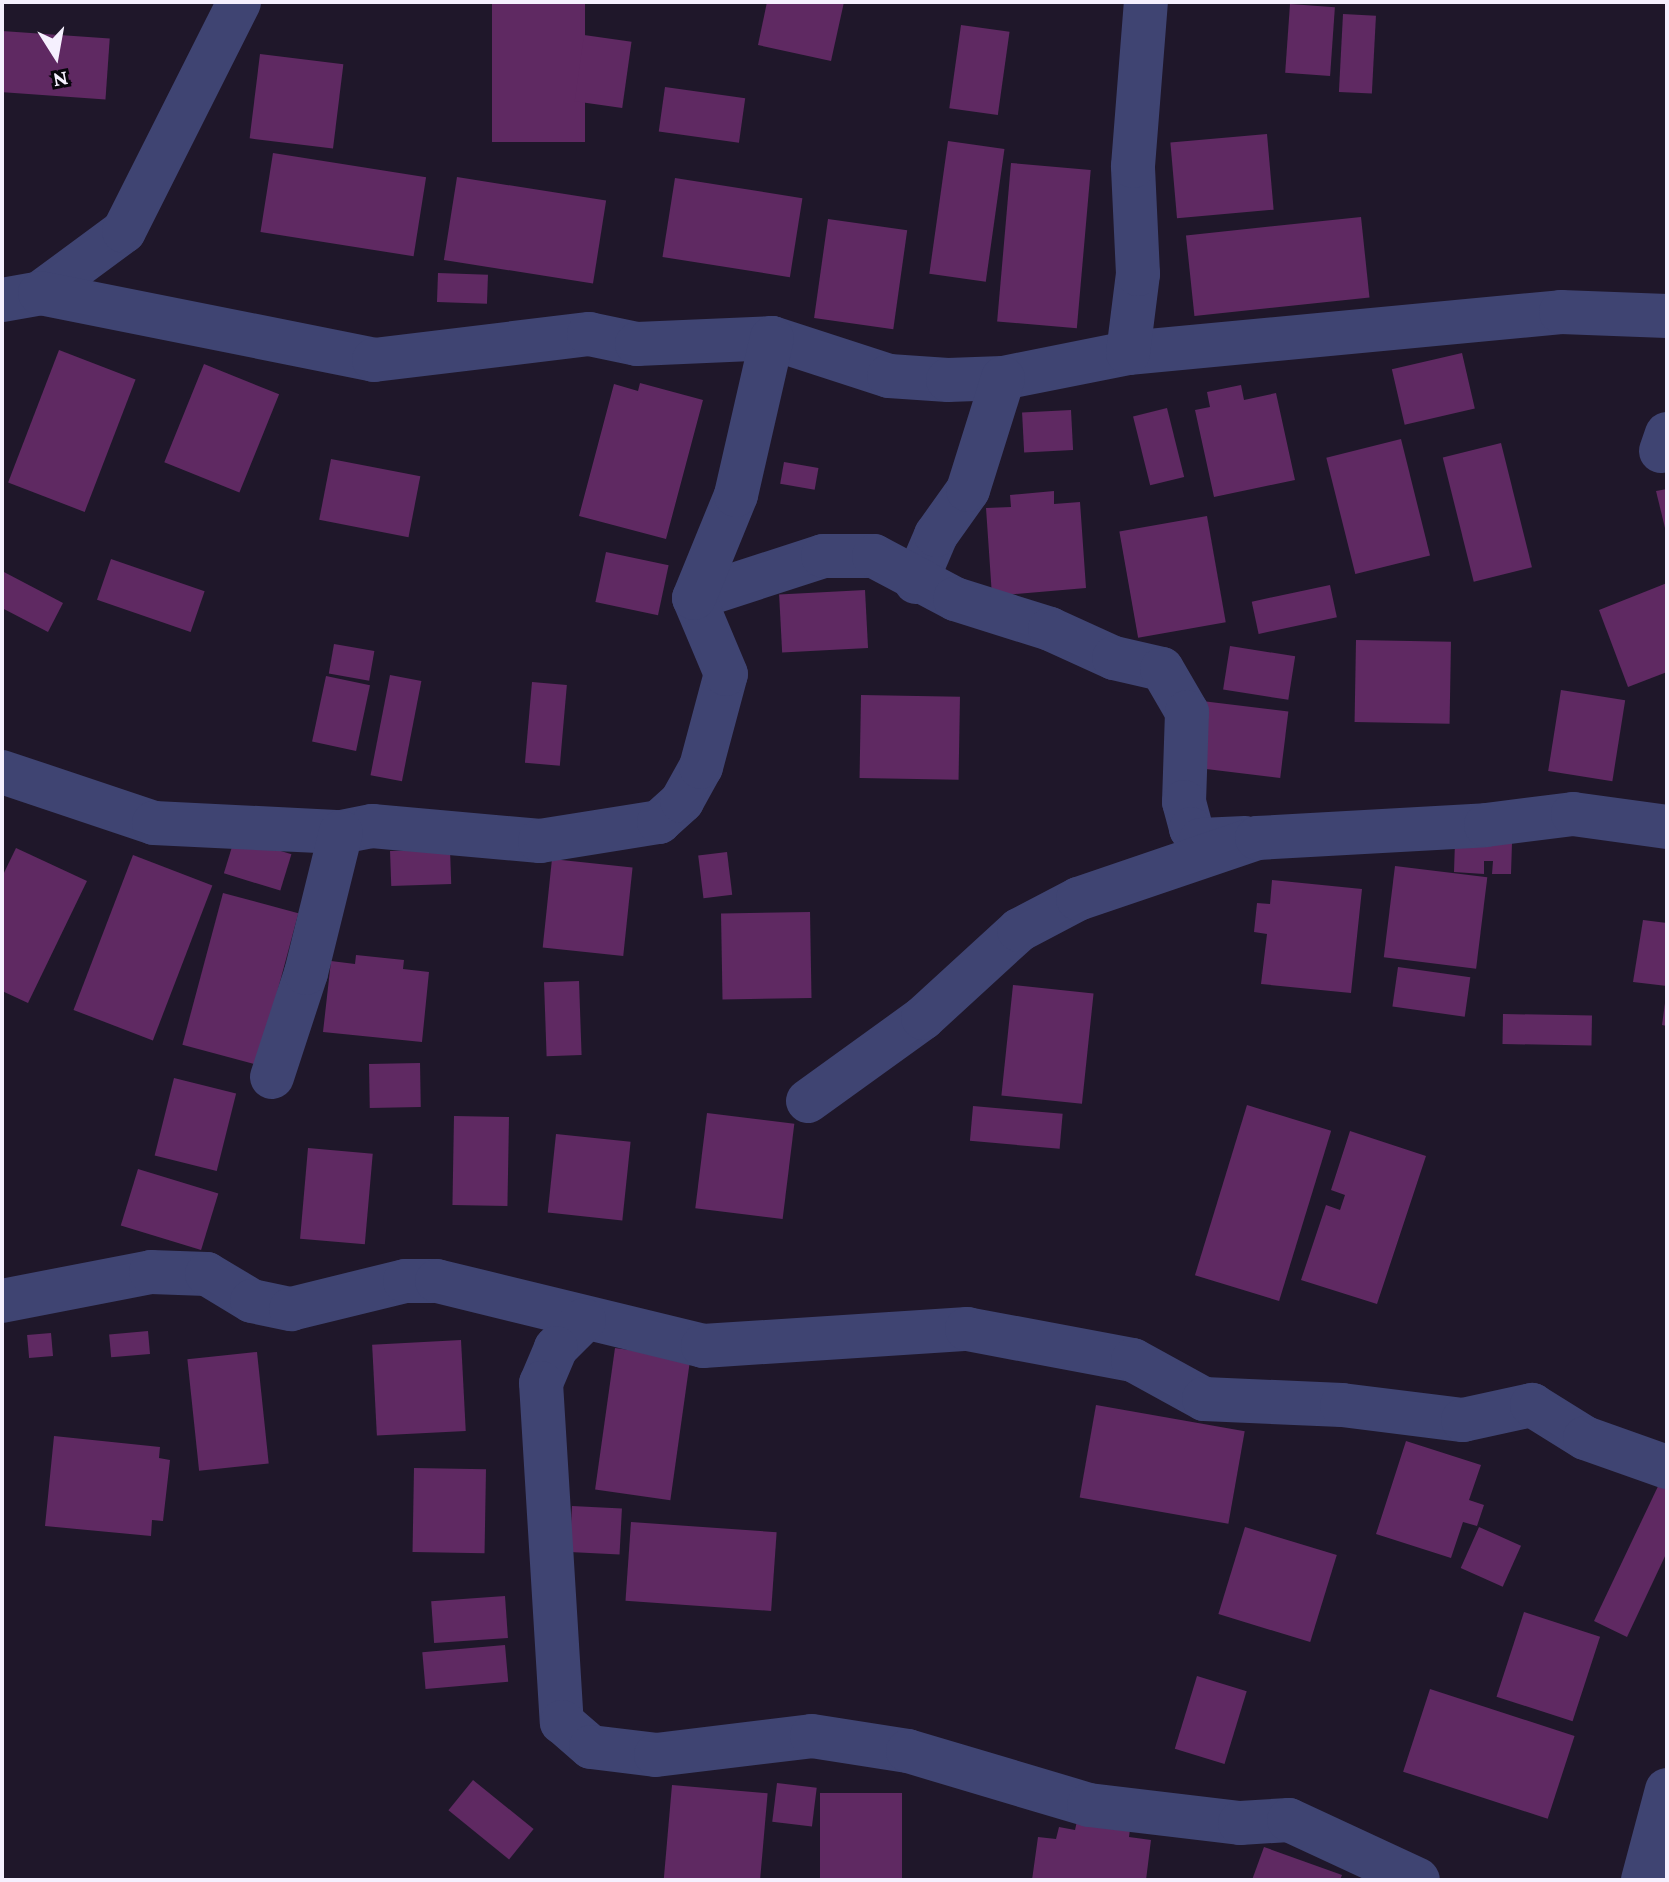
<!DOCTYPE html>
<html>
<head>
<meta charset="utf-8">
<style>
	body { margin:0 }
	#map { position:relative; width:1669px; height:1882px; overflow:hidden; background:#1f172a; font-family:"Crimson Pro",serif }
	div>[style] { position:absolute }
	.building>* { inset:0; background:#5f2962; transform-origin:0 0 }
	.street>* { height:44px; margin:-22px; padding:0 22px; transform-origin:22px; border-radius:22px; background:#3f4472 }
	span { translate:-50% -50%; white-space:nowrap; text-align:center; line-height:1.15; -webkit-text-stroke:7px #07050c; paint-order:stroke }
	.frame { position:absolute; inset:0; border:4px solid #f5f0fe; pointer-events:none }
	.north { position:absolute; left:16px; top:16px; width:80px; height:80px; -webkit-text-stroke:6px #07050c; paint-order:stroke; rotate:169deg; font-size:22px; font-weight:700; line-height:32px; text-align:center; color:#f5f0fe }
	.north::after { content:''; display:block; margin:auto; width:28px; height:36px; background:#f5f0fe; clip-path:polygon(50% 0,100% 100%,50% 72%,0 100%) }
</style>
</head>
<body>
<div id="map">
	<div class="building">
		<div style="left:492px;top:2px;width:93px;height:140px"></div>
		<div style="clip-path:polygon(767px 2px,844px 2px,831px 61px,758px 45px)"></div>
		<div style="left:1290px;top:4px;width:45px;height:69px;rotate:4deg"></div>
		<div style="left:1343px;top:14px;width:33px;height:78px;rotate:3deg"></div>
		<div style="left:961px;top:25px;width:49px;height:84px;rotate:8deg"></div>
		<div style="left:2px;top:31px;width:108px;height:61px;rotate:4deg"></div>
		<div style="left:584px;top:35px;width:48px;height:67px;rotate:8deg"></div>
		<div style="left:260px;top:54px;width:84px;height:85px;rotate:7deg"></div>
		<div style="left:665px;top:87px;width:81px;height:45px;rotate:8deg"></div>
		<div style="left:1267px;top:134px;width:76px;height:97px;rotate:85deg"></div>
		<div style="left:948px;top:141px;width:57px;height:134px;rotate:8deg"></div>
		<div style="left:273px;top:153px;width:155px;height:80px;rotate:9deg"></div>
		<div style="left:1011px;top:163px;width:80px;height:159px;rotate:5deg"></div>
		<div style="left:457px;top:177px;width:151px;height:84px;rotate:9deg"></div>
		<div style="left:675px;top:178px;width:129px;height:80px;rotate:9deg"></div>
		<div style="left:1361px;top:217px;width:81px;height:176px;rotate:84deg"></div>
		<div style="left:828px;top:219px;width:80px;height:100px;rotate:8deg"></div>
		<div style="left:438px;top:273px;width:50px;height:29px;rotate:2deg"></div>
		<div style="left:59px;top:350px;width:82px;height:142px;rotate:21deg"></div>
		<div style="left:1462px;top:353px;width:57px;height:72px;rotate:77deg"></div>
		<div style="left:204px;top:364px;width:81px;height:106px;rotate:22deg"></div>
		<div style="clip-path:polygon(640px 383px,703px 400px,666px 539px,579px 516px,614px 384px,638px 391px)"></div>
		<div style="clip-path:polygon(1241px 385px,1244px 400px,1276px 393px,1295px 480px,1214px 497px,1195px 410px,1210px 407px,1207px 392px)"></div>
		<div style="left:1167px;top:408px;width:71px;height:35px;rotate:76deg"></div>
		<div style="left:1071px;top:410px;width:40px;height:49px;rotate:87deg"></div>
		<div style="left:1401px;top:439px;width:120px;height:77px;rotate:76deg"></div>
		<div style="left:1501px;top:443px;width:128px;height:60px;rotate:76deg"></div>
		<div style="left:331px;top:459px;width:91px;height:62px;rotate:11deg"></div>
		<div style="left:784px;top:462px;width:35px;height:22px;rotate:10deg"></div>
		<div style="clip-path:polygon(1667px 489px,1667px 532px,1666px 532px,1656px 491px)"></div>
		<div style="clip-path:polygon(1054px 491px,1054px 504px,1080px 502px,1086px 588px,992px 596px,986px 508px,1011px 507px,1010px 495px)"></div>
		<div style="left:1207px;top:516px;width:108px;height:89px;rotate:80deg"></div>
		<div style="left:606px;top:552px;width:64px;height:51px;rotate:12deg"></div>
		<div style="left:111px;top:559px;width:99px;height:43px;rotate:19deg"></div>
		<div style="clip-path:polygon(2px 571px,63px 603px,48px 632px,2px 608px)"></div>
		<div style="clip-path:polygon(1667px 583px,1667px 672px,1628px 687px,1599px 610px)"></div>
		<div style="left:1330px;top:585px;width:33px;height:80px;rotate:78deg"></div>
		<div style="left:865px;top:590px;width:58px;height:86px;rotate:87deg"></div>
		<div style="left:1356px;top:640px;width:95px;height:82px;rotate:1deg"></div>
		<div style="left:334px;top:644px;width:41px;height:30px;rotate:10deg"></div>
		<div style="left:1230px;top:646px;width:66px;height:44px;rotate:9deg"></div>
		<div style="left:390px;top:675px;width:32px;height:102px;rotate:11deg"></div>
		<div style="left:326px;top:676px;width:45px;height:67px;rotate:12deg"></div>
		<div style="left:532px;top:682px;width:35px;height:81px;rotate:5deg"></div>
		<div style="left:1561px;top:690px;width:65px;height:82px;rotate:9deg"></div>
		<div style="left:861px;top:695px;width:99px;height:83px;rotate:1deg"></div>
		<div style="left:1202px;top:701px;width:87px;height:67px;rotate:7deg"></div>
		<div style="left:235px;top:837px;width:59px;height:38px;rotate:17deg"></div>
		<div style="clip-path:polygon(1455px 841px,1512px 843px,1511px 874px,1492px 874px,1493px 861px,1484px 861px,1484px 874px,1454px 872px)"></div>
		<div style="clip-path:polygon(16px 848px,87px 881px,28px 1003px,2px 991px,2px 877px)"></div>
		<div style="left:450px;top:849px;width:35px;height:60px;rotate:88deg"></div>
		<div style="left:727px;top:852px;width:43px;height:29px;rotate:83deg"></div>
		<div style="left:133px;top:855px;width:85px;height:166px;rotate:21deg"></div>
		<div style="left:552px;top:859px;width:81px;height:89px;rotate:6deg"></div>
		<div style="left:1395px;top:866px;width:93px;height:92px;rotate:7deg"></div>
		<div style="clip-path:polygon(1272px 880px,1362px 889px,1351px 993px,1261px 984px,1267px 934px,1254px 932px,1257px 903px,1270px 904px)"></div>
		<div style="left:223px;top:893px;width:78px;height:157px;rotate:15deg"></div>
		<div style="left:810px;top:912px;width:86px;height:89px;rotate:89deg"></div>
		<div style="clip-path:polygon(1643px 920px,1667px 923px,1667px 986px,1633px 982px)"></div>
		<div style="clip-path:polygon(356px 955px,404px 960px,403px 969px,429px 972px,422px 1042px,323px 1032px,331px 961px,355px 964px)"></div>
		<div style="left:1398px;top:967px;width:73px;height:40px;rotate:8deg"></div>
		<div style="left:579px;top:981px;width:74px;height:35px;rotate:88deg"></div>
		<div style="left:1013px;top:985px;width:81px;height:111px;rotate:6deg"></div>
		<div style="clip-path:polygon(1665px 1003px,1667px 1003px,1667px 1026px,1662px 1025px)"></div>
		<div style="left:1503px;top:1014px;width:89px;height:30px;rotate:1deg"></div>
		<div style="left:420px;top:1063px;width:44px;height:51px;rotate:89deg"></div>
		<div style="left:174px;top:1078px;width:64px;height:80px;rotate:14deg"></div>
		<div style="left:1247px;top:1105px;width:88px;height:178px;rotate:17deg"></div>
		<div style="left:973px;top:1106px;width:90px;height:35px;rotate:5deg"></div>
		<div style="left:707px;top:1113px;width:88px;height:96px;rotate:7deg"></div>
		<div style="left:454px;top:1116px;width:55px;height:89px;rotate:1deg"></div>
		<div style="clip-path:polygon(1350px 1131px,1426px 1156px,1377px 1304px,1301px 1280px,1326px 1205px,1340px 1210px,1345px 1195px,1331px 1190px)"></div>
		<div style="left:556px;top:1134px;width:75px;height:79px;rotate:6deg"></div>
		<div style="left:308px;top:1148px;width:65px;height:91px;rotate:5deg"></div>
		<div style="left:138px;top:1169px;width:84px;height:59px;rotate:17deg"></div>
		<div style="left:148px;top:1331px;width:23px;height:39px;rotate:85deg"></div>
		<div style="left:51px;top:1333px;width:23px;height:24px;rotate:85deg"></div>
		<div style="left:461px;top:1340px;width:91px;height:89px;rotate:87deg"></div>
		<div style="left:615px;top:1348px;width:76px;height:143px;rotate:8deg"></div>
		<div style="left:257px;top:1352px;width:112px;height:70px;rotate:84deg"></div>
		<div style="left:1096px;top:1405px;width:151px;height:94px;rotate:10deg"></div>
		<div style="clip-path:polygon(54px 1436px,160px 1447px,159px 1458px,170px 1460px,163px 1521px,152px 1520px,151px 1536px,45px 1526px)"></div>
		<div style="clip-path:polygon(1406px 1441px,1481px 1465px,1469px 1500px,1484px 1505px,1477px 1526px,1463px 1522px,1451px 1558px,1376px 1534px)"></div>
		<div style="left:414px;top:1468px;width:72px;height:84px;rotate:1deg"></div>
		<div style="clip-path:polygon(1661px 1480px,1667px 1483px,1667px 1552px,1627px 1637px,1594px 1621px)"></div>
		<div style="left:572px;top:1506px;width:50px;height:46px;rotate:3deg"></div>
		<div style="left:631px;top:1522px;width:146px;height:79px;rotate:4deg"></div>
		<div style="left:1245px;top:1527px;width:96px;height:91px;rotate:17deg"></div>
		<div style="left:1479px;top:1527px;width:46px;height:45px;rotate:24deg"></div>
		<div style="left:505px;top:1596px;width:42px;height:74px;rotate:86deg"></div>
		<div style="left:1524px;top:1612px;width:80px;height:89px;rotate:18deg"></div>
		<div style="left:505px;top:1645px;width:37px;height:83px;rotate:85deg"></div>
		<div style="left:1197px;top:1676px;width:52px;height:76px;rotate:17deg"></div>
		<div style="left:1430px;top:1689px;width:152px;height:87px;rotate:18deg"></div>
		<div style="left:473px;top:1780px;width:78px;height:39px;rotate:39deg"></div>
		<div style="left:777px;top:1783px;width:40px;height:39px;rotate:7deg"></div>
		<div style="left:672px;top:1785px;width:96px;height:95px;rotate:5deg"></div>
		<div style="left:820px;top:1793px;width:82px;height:87px"></div>
		<div style="clip-path:polygon(1077px 1821px,1130px 1829px,1129px 1837px,1151px 1840px,1146px 1880px,1032px 1880px,1038px 1837px,1056px 1839px,1059px 1827px,1075px 1830px)"></div>
		<div style="clip-path:polygon(1264px 1847px,1342px 1875px,1340px 1880px,1252px 1880px)"></div>
	</div>
	<div class="street">
		<div style="left:40px;top:293px;width:104px;rotate:-36.4deg"></div>
		<div style="left:124px;top:231px;width:256px;rotate:-63.3deg"></div>
		<div style="left:2px;top:300px;width:39px;rotate:-10deg"></div>
		<div style="left:40px;top:293px;width:341px;rotate:11.3deg"></div>
		<div style="left:374px;top:360px;width:217px;rotate:-6.9deg"></div>
		<div style="left:589px;top:334px;width:49px;rotate:11.8deg"></div>
		<div style="left:637px;top:344px;width:135px;rotate:-2.5deg"></div>
		<div style="left:772px;top:338px;width:123px;rotate:18deg"></div>
		<div style="left:889px;top:376px;width:59px;rotate:3.9deg"></div>
		<div style="left:948px;top:380px;width:55px;rotate:-2.1deg"></div>
		<div style="left:1003px;top:378px;width:127px;rotate:-11.3deg"></div>
		<div style="left:1128px;top:353px;width:435px;rotate:-5.4deg"></div>
		<div style="left:1561px;top:312px;width:106px;rotate:2.2deg"></div>
		<div style="left:1128px;top:353px;width:80px;rotate:-82.8deg"></div>
		<div style="left:1138px;top:274px;width:108px;rotate:-92.7deg"></div>
		<div style="left:1133px;top:166px;width:165px;rotate:-85.5deg"></div>
		<div style="left:1661px;top:451px;width:18px;rotate:-71deg"></div>
		<div style="left:916px;top:582px;width:51px;rotate:-66.9deg"></div>
		<div style="left:936px;top:535px;width:55px;rotate:-54.6deg"></div>
		<div style="left:968px;top:490px;width:117px;rotate:-72.6deg"></div>
		<div style="left:694px;top:598px;width:136px;rotate:-18deg"></div>
		<div style="left:823px;top:556px;width:51px"></div>
		<div style="left:874px;top:556px;width:92px;rotate:28deg"></div>
		<div style="left:955px;top:599px;width:100px;rotate:17.5deg"></div>
		<div style="left:1050px;top:629px;width:70px;rotate:24.4deg"></div>
		<div style="left:1114px;top:658px;width:49px;rotate:12.9deg"></div>
		<div style="left:1162px;top:669px;width:50px;rotate:59.8deg"></div>
		<div style="left:1187px;top:712px;width:90px;rotate:91.9deg"></div>
		<div style="left:1184px;top:802px;width:28px;rotate:75deg"></div>
		<div style="left:1191px;top:829px;width:15px;rotate:48deg"></div>
		<div style="left:1201px;top:840px;width:44px;rotate:-2.6deg"></div>
		<div style="left:2px;top:772px;width:160px;rotate:18.5deg"></div>
		<div style="left:154px;top:823px;width:187px;rotate:2.8deg"></div>
		<div style="left:341px;top:832px;width:32px;rotate:-11deg"></div>
		<div style="left:372px;top:826px;width:169px;rotate:5.1deg"></div>
		<div style="left:540px;top:841px;width:121px;rotate:-9.1deg"></div>
		<div style="left:659px;top:822px;width:31px;rotate:-42deg"></div>
		<div style="left:682px;top:801px;width:39px;rotate:-61deg"></div>
		<div style="left:701px;top:767px;width:96px;rotate:-75deg"></div>
		<div style="left:726px;top:674px;width:82px;rotate:-112.8deg"></div>
		<div style="left:694px;top:598px;width:111px;rotate:-67.8deg"></div>
		<div style="left:736px;top:495px;width:161px;rotate:-77.1deg"></div>
		<div style="left:272px;top:1077px;width:109px;rotate:-71.9deg"></div>
		<div style="left:306px;top:973px;width:145px;rotate:-76.1deg"></div>
		<div style="left:808px;top:1101px;width:142px;rotate:-35.8deg"></div>
		<div style="left:923px;top:1018px;width:130px;rotate:-42.5deg"></div>
		<div style="left:1019px;top:930px;width:67px;rotate:-27.7deg"></div>
		<div style="left:1078px;top:899px;width:189px;rotate:-18.8deg"></div>
		<div style="left:1257px;top:838px;width:229px;rotate:-3.2deg"></div>
		<div style="left:1486px;top:825px;width:88px;rotate:-7.2deg"></div>
		<div style="left:1573px;top:814px;width:95px;rotate:7.9deg"></div>
		<div style="left:2px;top:1301px;width:152px;rotate:-11deg"></div>
		<div style="left:151px;top:1272px;width:56px;rotate:2deg"></div>
		<div style="left:207px;top:1274px;width:52px;rotate:31deg"></div>
		<div style="left:252px;top:1301px;width:40px;rotate:12deg"></div>
		<div style="left:291px;top:1309px;width:117px;rotate:-13.8deg"></div>
		<div style="left:405px;top:1281px;width:32px"></div>
		<div style="left:437px;top:1281px;width:274px;rotate:13.7deg"></div>
		<div style="left:703px;top:1346px;width:265px;rotate:-3.7deg"></div>
		<div style="left:967px;top:1329px;width:169px;rotate:10.6deg"></div>
		<div style="left:1133px;top:1360px;width:81px;rotate:28.8deg"></div>
		<div style="left:1204px;top:1399px;width:138px;rotate:2.5deg"></div>
		<div style="left:1342px;top:1405px;width:122px;rotate:7.1deg"></div>
		<div style="left:1463px;top:1420px;width:71px;rotate:-12.3deg"></div>
		<div style="left:1532px;top:1405px;width:62px;rotate:31.9deg"></div>
		<div style="left:1585px;top:1438px;width:87px;rotate:19.5deg"></div>
		<div style="left:584px;top:1320px;width:40px;rotate:135deg"></div>
		<div style="left:556px;top:1348px;width:38px;rotate:113deg"></div>
		<div style="left:541px;top:1383px;width:340px;rotate:86.5deg"></div>
		<div style="left:562px;top:1722px;width:38px;rotate:41deg"></div>
		<div style="left:591px;top:1747px;width:65px;rotate:7deg"></div>
		<div style="left:656px;top:1755px;width:157px;rotate:-6.9deg"></div>
		<div style="left:812px;top:1736px;width:97px;rotate:8.9deg"></div>
		<div style="left:908px;top:1751px;width:189px;rotate:16.6deg"></div>
		<div style="left:1089px;top:1805px;width:152px;rotate:6.8deg"></div>
		<div style="left:1240px;top:1823px;width:49px;rotate:-3.5deg"></div>
		<div style="left:1289px;top:1820px;width:142px;rotate:24.9deg"></div>
		<div style="left:1643px;top:1880px;width:93px;rotate:-75.1deg"></div>
	</div>
	<div class="frame"></div>
	<div class="north">N</div>
</div>
</body>
</html>
